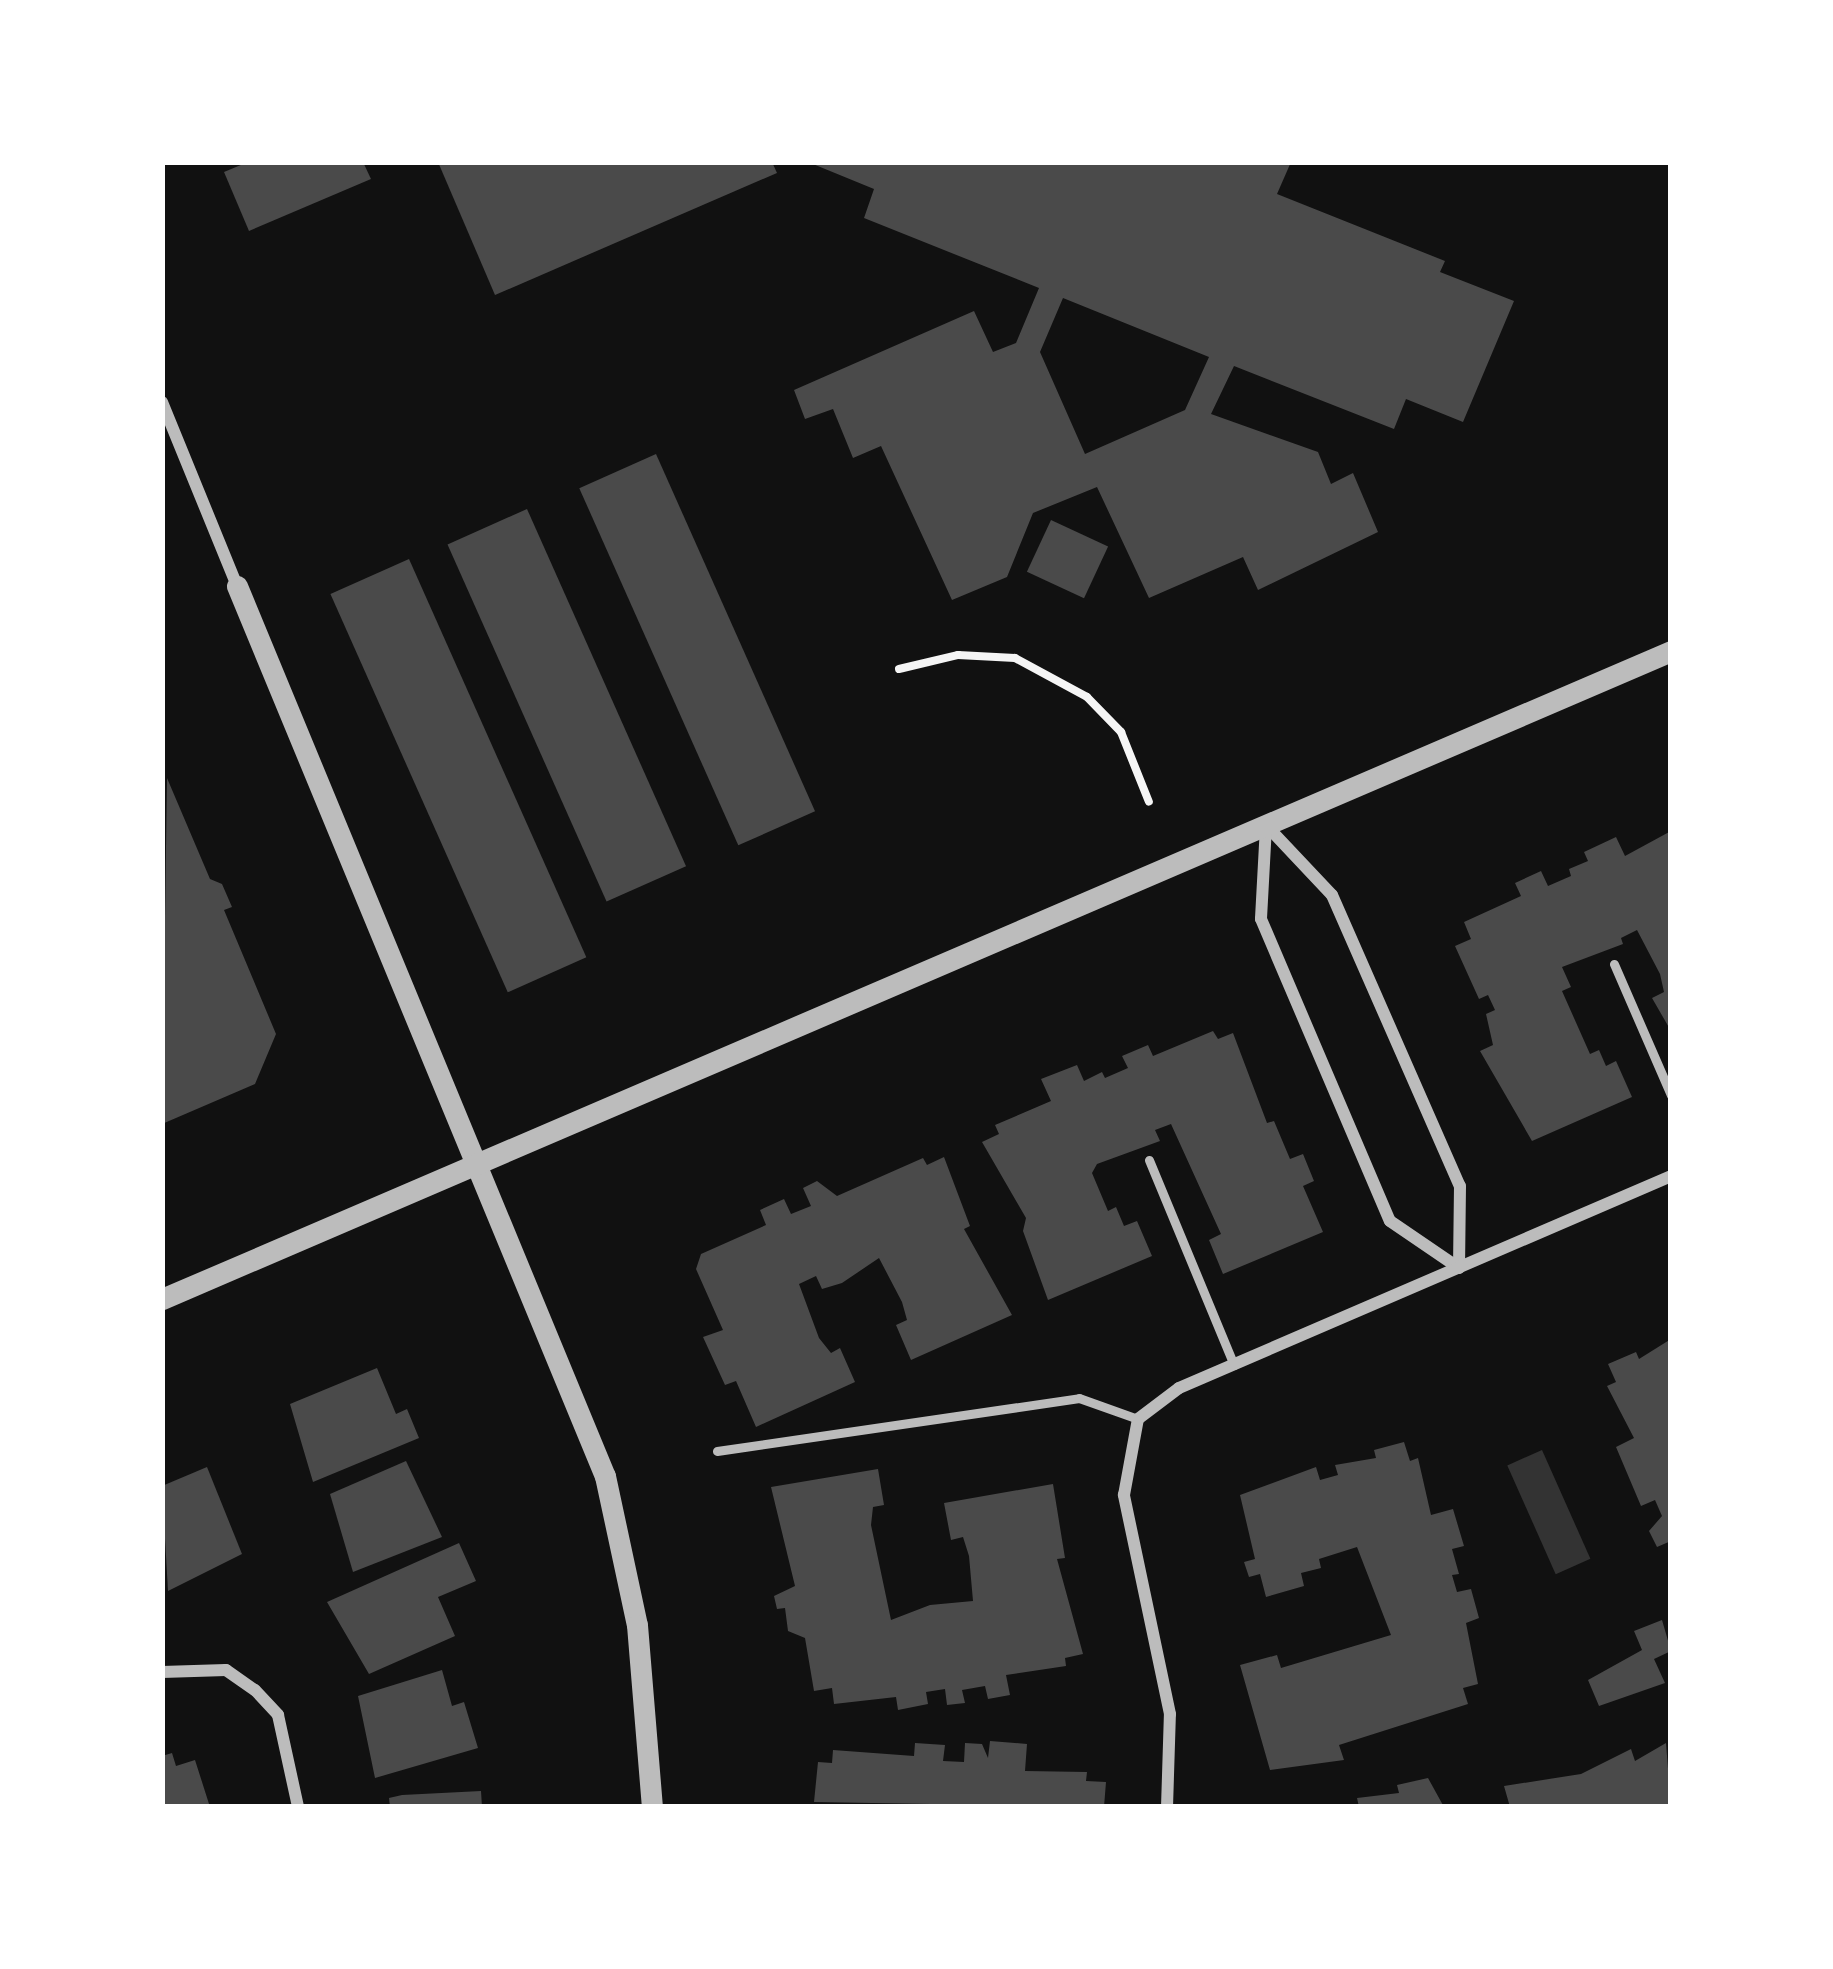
<!DOCTYPE html>
<html>
<head>
<meta charset="utf-8">
<style>
	body { margin:0 }
	#map { position:relative; width:1833px; height:1969px; overflow:hidden; background:#111; font-family:Raleway,sans-serif }
	div>[style] { position:absolute }
	.water>* { inset:0; background:#333; transform-origin:0 0 }
	.building>* { inset:0; background:#4a4a4a; transform-origin:0 0 }
	.path>* { height:8px; margin:-4px; padding:0 4px; transform-origin:4px; border-radius:4px; background:#f5f5f5 }
	.service>* { height:9px; margin:-4.5px; padding:0 4.5px; transform-origin:4.5px; border-radius:4.5px; background:#bcbcbc }
	.minor>* { height:12px; margin:-6px; padding:0 6px; transform-origin:6px; border-radius:6px; background:#bcbcbc }
	.tertiary>* { height:21px; margin:-10.5px; padding:0 10.5px; transform-origin:10.5px; border-radius:10.5px; background:#bcbcbc }
	span { translate:-50% -50%; white-space:nowrap; text-align:center; line-height:1.15; -webkit-text-stroke:9px #fff; paint-order:stroke }
	.frame { position:absolute; inset:0; border:165px solid #fff; pointer-events:none }
</style>
</head>
<body>
<div id="map">
	<div class="water">
		<div style="left:1542px;top:1450px;width:119px;height:38px;rotate:66deg"></div>
	</div>
	<div class="building">
		<div style="clip-path:polygon(248px 162px,363px 162px,371px 179px,249px 231px,224px 172px)"></div>
		<div style="clip-path:polygon(438px 162px,772px 162px,777px 173px,495px 295px)"></div>
		<div style="clip-path:polygon(evenodd,808px 162px,1291px 162px,1277px 194px,1445px 261px,1440px 272px,1514px 301px,1463px 422px,1406px 399px,1394px 429px,1234px 366px,1211px 414px,1318px 452px,1331px 484px,1353px 473px,1378px 532px,1258px 590px,1243px 557px,1149px 598px,1097px 487px,1033px 513px,1007px 577px,952px 600px,881px 446px,853px 458px,833px 409px,805px 419px,794px 390px,974px 311px,993px 352px,1016px 343px,1039px 288px,864px 218px,874px 189px,808px 162px,1063px 298px,1209px 357px,1185px 410px,1085px 454px,1040px 352px,1063px 298px)"></div>
		<div style="left:656px;top:454px;width:391px;height:84px;rotate:66deg"></div>
		<div style="left:527px;top:509px;width:391px;height:87px;rotate:66deg"></div>
		<div style="left:1051px;top:520px;width:63px;height:57px;rotate:25deg"></div>
		<div style="left:409px;top:559px;width:436px;height:86px;rotate:66deg"></div>
		<div style="clip-path:polygon(167px 778px,210px 879px,222px 884px,232px 907px,224px 910px,276px 1034px,255px 1084px,162px 1124px)"></div>
		<div style="clip-path:polygon(1671px 831px,1671px 1031px,1652px 998px,1664px 992px,1660px 974px,1637px 930px,1621px 938px,1623px 944px,1562px 967px,1571px 987px,1562px 991px,1590px 1054px,1599px 1050px,1606px 1066px,1616px 1061px,1632px 1097px,1532px 1141px,1480px 1051px,1493px 1045px,1486px 1014px,1495px 1010px,1488px 995px,1479px 999px,1455px 946px,1471px 939px,1464px 922px,1521px 896px,1515px 883px,1541px 871px,1548px 886px,1571px 876px,1569px 869px,1588px 861px,1584px 852px,1616px 837px,1625px 856px)"></div>
		<div style="clip-path:polygon(1213px 1031px,1218px 1039px,1233px 1033px,1267px 1123px,1274px 1121px,1290px 1159px,1303px 1154px,1314px 1181px,1303px 1186px,1323px 1232px,1223px 1274px,1209px 1240px,1221px 1234px,1171px 1124px,1155px 1130px,1160px 1141px,1097px 1164px,1092px 1173px,1108px 1211px,1116px 1207px,1124px 1226px,1137px 1221px,1152px 1256px,1048px 1300px,1023px 1231px,1026px 1218px,982px 1142px,999px 1134px,995px 1125px,1051px 1101px,1041px 1079px,1077px 1065px,1084px 1081px,1102px 1072px,1105px 1078px,1128px 1068px,1122px 1056px,1148px 1045px,1153px 1056px)"></div>
		<div style="clip-path:polygon(944px 1157px,970px 1226px,964px 1229px,1012px 1315px,911px 1360px,896px 1325px,907px 1320px,902px 1302px,879px 1258px,842px 1283px,822px 1289px,816px 1276px,799px 1284px,819px 1338px,831px 1353px,840px 1348px,855px 1382px,756px 1427px,736px 1381px,725px 1385px,703px 1337px,723px 1330px,696px 1269px,701px 1254px,766px 1225px,760px 1210px,784px 1199px,791px 1214px,811px 1206px,803px 1188px,817px 1181px,837px 1196px,923px 1158px,927px 1165px)"></div>
		<div style="clip-path:polygon(1671px 1339px,1671px 1541px,1657px 1547px,1649px 1531px,1662px 1516px,1655px 1500px,1641px 1506px,1616px 1447px,1634px 1438px,1607px 1386px,1616px 1382px,1608px 1364px,1636px 1352px,1639px 1359px)"></div>
		<div style="clip-path:polygon(377px 1368px,396px 1414px,407px 1409px,419px 1438px,313px 1482px,290px 1404px)"></div>
		<div style="clip-path:polygon(1404px 1442px,1410px 1461px,1418px 1458px,1431px 1515px,1453px 1509px,1464px 1546px,1452px 1549px,1459px 1574px,1452px 1575px,1457px 1592px,1471px 1589px,1479px 1618px,1466px 1623px,1478px 1684px,1463px 1688px,1468px 1704px,1339px 1745px,1344px 1760px,1270px 1770px,1240px 1665px,1277px 1655px,1281px 1668px,1391px 1635px,1357px 1547px,1319px 1559px,1321px 1568px,1301px 1573px,1304px 1586px,1266px 1597px,1260px 1574px,1249px 1577px,1244px 1562px,1255px 1559px,1240px 1495px,1316px 1467px,1320px 1480px,1338px 1475px,1335px 1465px,1376px 1458px,1374px 1450px)"></div>
		<div style="clip-path:polygon(406px 1461px,442px 1537px,353px 1572px,330px 1494px)"></div>
		<div style="clip-path:polygon(207px 1467px,242px 1554px,168px 1591px,162px 1486px)"></div>
		<div style="clip-path:polygon(878px 1469px,884px 1505px,873px 1507px,871px 1525px,891px 1620px,930px 1605px,973px 1601px,969px 1556px,963px 1537px,951px 1540px,944px 1503px,1053px 1484px,1065px 1558px,1057px 1559px,1083px 1654px,1065px 1658px,1066px 1666px,1006px 1675px,1010px 1695px,988px 1699px,985px 1686px,962px 1690px,965px 1703px,947px 1705px,945px 1689px,926px 1692px,928px 1704px,898px 1710px,896px 1697px,834px 1704px,832px 1688px,814px 1691px,805px 1638px,788px 1631px,785px 1608px,777px 1609px,774px 1596px,795px 1586px,771px 1487px)"></div>
		<div style="clip-path:polygon(459px 1543px,476px 1581px,438px 1597px,455px 1636px,369px 1674px,327px 1602px)"></div>
		<div style="clip-path:polygon(1662px 1620px,1671px 1651px,1654px 1659px,1665px 1683px,1599px 1706px,1588px 1680px,1642px 1650px,1634px 1631px)"></div>
		<div style="clip-path:polygon(442px 1670px,452px 1706px,464px 1702px,478px 1748px,375px 1778px,358px 1696px)"></div>
		<div style="clip-path:polygon(990px 1741px,1027px 1744px,1025px 1771px,1087px 1772px,1086px 1781px,1106px 1782px,1104px 1807px,814px 1802px,818px 1762px,832px 1763px,833px 1750px,914px 1756px,915px 1743px,945px 1745px,943px 1761px,964px 1762px,965px 1743px,982px 1744px,988px 1758px)"></div>
		<div style="clip-path:polygon(1666px 1743px,1671px 1807px,1510px 1807px,1504px 1786px,1581px 1774px,1631px 1749px,1635px 1761px)"></div>
		<div style="clip-path:polygon(172px 1753px,176px 1766px,195px 1760px,210px 1807px,162px 1807px,162px 1756px)"></div>
		<div style="clip-path:polygon(1428px 1778px,1444px 1807px,1359px 1807px,1357px 1798px,1399px 1793px,1397px 1785px)"></div>
		<div style="clip-path:polygon(481px 1791px,482px 1807px,390px 1807px,389px 1798px,402px 1795px)"></div>
	</div>
	<div class="path">
		<div style="left:899px;top:669px;width:61px;rotate:-13.3deg"></div>
		<div style="left:958px;top:655px;width:57px;rotate:3deg"></div>
		<div style="left:1015px;top:658px;width:82px;rotate:28.4deg"></div>
		<div style="left:1087px;top:697px;width:49px;rotate:45.8deg"></div>
		<div style="left:1121px;top:732px;width:75px;rotate:68.2deg"></div>
	</div>
	<div class="service">
		<div style="left:1614px;top:964px;width:143px;rotate:66.5deg"></div>
		<div style="left:1149px;top:1160px;width:222px;rotate:67.5deg"></div>
		<div style="left:717px;top:1451px;width:366px;rotate:-8.3deg"></div>
		<div style="left:1079px;top:1398px;width:63px;rotate:19.6deg"></div>
	</div>
	<div class="minor">
		<div style="left:162px;top:402px;width:199px;rotate:67.8deg"></div>
		<div style="left:1266px;top:825px;width:96px;rotate:46.7deg"></div>
		<div style="left:1332px;top:895px;width:318px;rotate:66.3deg"></div>
		<div style="left:1460px;top:1186px;width:82px;rotate:90.7deg"></div>
		<div style="left:1266px;top:826px;width:93px;rotate:93.1deg"></div>
		<div style="left:1261px;top:919px;width:328px;rotate:66.9deg"></div>
		<div style="left:1390px;top:1221px;width:83px;rotate:34.3deg"></div>
		<div style="left:162px;top:1672px;width:64px;rotate:-1.8deg"></div>
		<div style="left:226px;top:1670px;width:35px;rotate:35deg"></div>
		<div style="left:255px;top:1690px;width:34px;rotate:47deg"></div>
		<div style="left:278px;top:1715px;width:94px;rotate:77.7deg"></div>
		<div style="left:1167px;top:1807px;width:93px;rotate:-88.2deg"></div>
		<div style="left:1170px;top:1714px;width:224px;rotate:-101.9deg"></div>
		<div style="left:1124px;top:1495px;width:77px;rotate:-79.6deg"></div>
		<div style="left:1138px;top:1419px;width:51px;rotate:-37.1deg"></div>
		<div style="left:1179px;top:1388px;width:536px;rotate:-23.31deg"></div>
	</div>
	<div class="tertiary">
		<div style="left:237px;top:586px;width:963px;rotate:67.54deg"></div>
		<div style="left:605px;top:1476px;width:152px;rotate:77.9deg"></div>
		<div style="left:637px;top:1625px;width:183px;rotate:85.3deg"></div>
		<div style="left:162px;top:1299px;width:1642px;rotate:-23.24deg"></div>
	</div>
	<div class="frame"></div>
</div>
</body>
</html>
